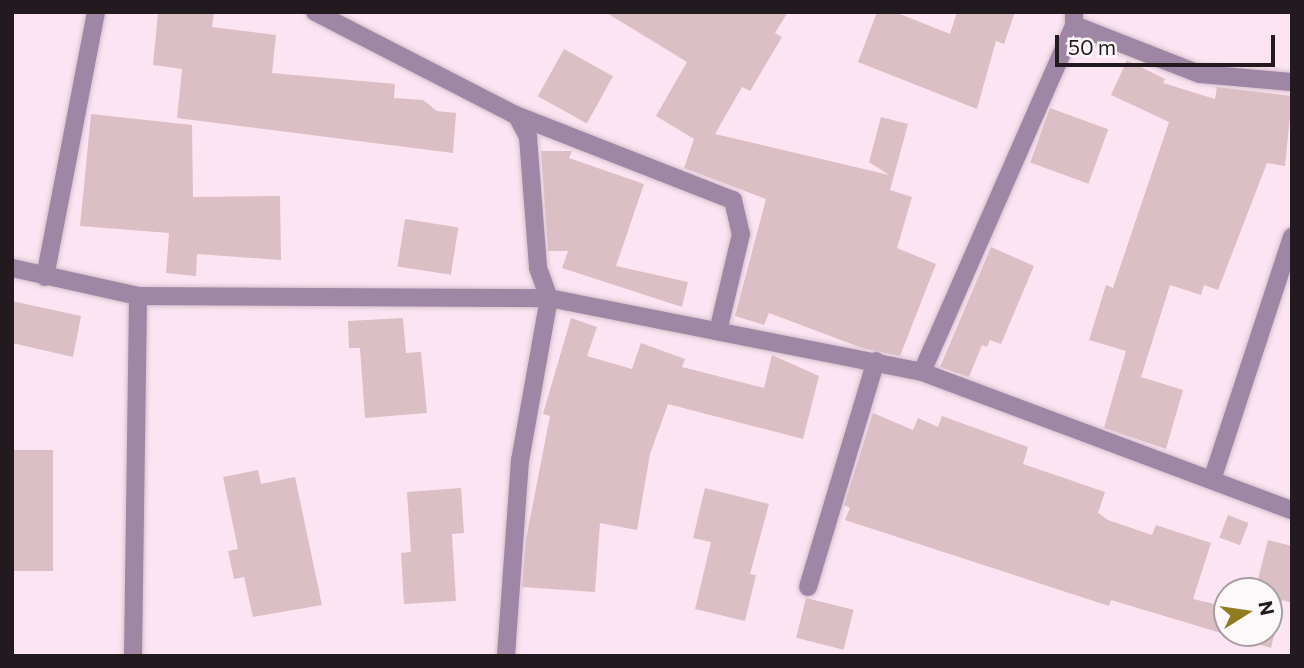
<!DOCTYPE html>
<html>
<head>
<meta charset="utf-8">
<style>
	body { margin:0 }
	#map { position:relative; width:1304px; height:668px; overflow:hidden; background:#fce4f2; font-family:Commissioner,sans-serif }
	div>[style] { position:absolute }
	.building>* { inset:0; background:#dbbfc4; transform-origin:0 0 }
	.roads { filter:drop-shadow(0 0 2px #d5c0cc) drop-shadow(0 0 2px #d5c0cc) }
	.street>* { height:18px; margin:-9px; padding:0 9px; transform-origin:9px; border-radius:9px; background:#9f86a5 }
	span { translate:-50% -50%; white-space:nowrap; text-align:center; line-height:1.15; -webkit-text-stroke:5px #fdf8fa; paint-order:stroke }
	.frame { position:absolute; inset:0; border:14px solid #221a1f; pointer-events:none }
	.north { position:absolute; left:1213px; top:577px; width:70px; height:70px; box-sizing:border-box; background:#fdf8fa; border:2px solid #a59fa2; border-radius:50%; rotate:78deg; font-size:19px; font-weight:700; line-height:28px; text-align:center; color:#221a1f }
	.north::after { content:''; display:block; margin:auto; width:24px; height:32px; background:#8f7b21; clip-path:polygon(50% 0,100% 100%,50% 72%,0 100%) }
	.scale { position:absolute; left:1055px; top:35px; width:220px; height:32px; box-sizing:border-box; border:4px solid #221a1f; border-top:0; padding-left:9px; font-size:21px; line-height:24px; white-space:nowrap; color:#221a1f; -webkit-text-stroke:5px #fdf8fa; paint-order:stroke }
</style>
</head>
<body>
<div id="map">
	<div class="building">
		<div style="clip-path:polygon(158px 12px,214px 12px,212px 27px,276px 35px,272px 73px,395px 84px,394px 98px,423px 100px,437px 111px,456px 113px,453px 153px,177px 118px,182px 69px,153px 65px)"></div>
		<div style="clip-path:polygon(605px 12px,788px 12px,775px 33px,782px 37px,750px 91px,742px 87px,715px 134px,889px 175px,869px 162px,881px 117px,908px 124px,890px 190px,912px 197px,897px 248px,936px 264px,900px 356px,862px 348px,769px 313px,764px 325px,735px 316px,766px 199px,684px 168px,694px 139px,656px 116px,687px 62px)"></div>
		<div style="clip-path:polygon(877px 12px,895px 12px,950px 34px,957px 12px,1015px 12px,1004px 44px,996px 41px,977px 109px,858px 62px)"></div>
		<div style="left:564px;top:49px;width:56px;height:54px;rotate:29deg"></div>
		<div style="clip-path:polygon(1127px 60px,1165px 79px,1163px 83px,1215px 99px,1217px 87px,1292px 96px,1285px 166px,1267px 163px,1218px 290px,1204px 285px,1201px 295px,1170px 285px,1141px 377px,1183px 390px,1166px 449px,1104px 428px,1126px 351px,1089px 340px,1106px 285px,1113px 288px,1169px 122px,1111px 95px)"></div>
		<div style="left:1050px;top:108px;width:62px;height:58px;rotate:20deg"></div>
		<div style="clip-path:polygon(91px 114px,192px 125px,193px 197px,280px 196px,281px 260px,197px 254px,196px 276px,166px 273px,169px 233px,80px 226px)"></div>
		<div style="clip-path:polygon(541px 151px,572px 151px,569px 158px,644px 184px,616px 266px,688px 282px,682px 307px,562px 268px,568px 251px,548px 251px)"></div>
		<div style="left:405px;top:219px;width:54px;height:48px;rotate:9deg"></div>
		<div style="clip-path:polygon(991px 247px,1034px 266px,1001px 344px,990px 340px,987px 347px,982px 345px,969px 377px,940px 367px)"></div>
		<div style="clip-path:polygon(12px 301px,81px 316px,73px 357px,12px 343px)"></div>
		<div style="clip-path:polygon(403px 318px,406px 353px,421px 352px,427px 413px,365px 418px,360px 348px,349px 348px,348px 321px)"></div>
		<div style="clip-path:polygon(571px 318px,597px 327px,587px 356px,632px 369px,641px 343px,685px 359px,682px 367px,764px 388px,772px 355px,819px 376px,803px 439px,668px 404px,650px 454px,637px 530px,600px 523px,595px 592px,522px 587px,526px 539px,550px 416px,543px 414px)"></div>
		<div style="clip-path:polygon(873px 413px,913px 430px,918px 418px,938px 427px,942px 416px,1028px 447px,1023px 464px,1105px 492px,1098px 513px,1108px 520px,1152px 535px,1156px 525px,1211px 543px,1193px 599px,1227px 607px,1227px 633px,1269px 633px,1269px 591px,1255px 591px,1268px 540px,1292px 546px,1292px 603px,1282px 600px,1271px 648px,1111px 600px,1109px 606px,845px 520px,850px 508px,844px 505px)"></div>
		<div style="left:12px;top:450px;width:41px;height:121px"></div>
		<div style="clip-path:polygon(258px 470px,261px 484px,295px 477px,322px 605px,253px 617px,244px 577px,234px 579px,228px 551px,238px 549px,223px 477px)"></div>
		<div style="clip-path:polygon(461px 488px,464px 533px,452px 534px,456px 601px,404px 604px,401px 553px,411px 552px,407px 492px)"></div>
		<div style="clip-path:polygon(705px 488px,769px 504px,750px 574px,756px 575px,745px 621px,695px 609px,711px 542px,693px 538px)"></div>
		<div style="left:1228px;top:515px;width:22px;height:24px;rotate:21deg"></div>
		<div style="left:806px;top:598px;width:49px;height:41px;rotate:14deg"></div>
	</div>
	<div class="roads">
		<div class="street">
			<div style="left:315px;top:12px;width:227px;rotate:27.2deg"></div>
			<div style="left:517px;top:116px;width:24px;rotate:62deg"></div>
			<div style="left:528px;top:137px;width:131px;rotate:85.6deg"></div>
			<div style="left:538px;top:268px;width:32px;rotate:70deg"></div>
			<div style="left:549px;top:298px;width:165px;rotate:100.1deg"></div>
			<div style="left:520px;top:460px;width:196px;rotate:94.1deg"></div>
			<div style="left:1074px;top:12px;width:13px;rotate:90deg"></div>
			<div style="left:1074px;top:25px;width:135px;rotate:21.3deg"></div>
			<div style="left:1200px;top:74px;width:92px;rotate:5deg"></div>
			<div style="left:513px;top:114px;width:236px;rotate:21.4deg"></div>
			<div style="left:733px;top:200px;width:35px;rotate:77deg"></div>
			<div style="left:741px;top:234px;width:100px;rotate:103.3deg"></div>
			<div style="left:12px;top:268px;width:129px;rotate:12.5deg"></div>
			<div style="left:138px;top:296px;width:411px;rotate:0.3deg"></div>
			<div style="left:549px;top:298px;width:380px;rotate:11.2deg"></div>
			<div style="left:922px;top:372px;width:395px;rotate:20.5deg"></div>
			<div style="left:45px;top:277px;width:270px;rotate:-79.1deg"></div>
			<div style="left:922px;top:372px;width:379px;rotate:-66.3deg"></div>
			<div style="left:1212px;top:480px;width:256px;rotate:-71.8deg"></div>
			<div style="left:808px;top:587px;width:236px;rotate:-73.3deg"></div>
			<div style="left:133px;top:656px;width:360px;rotate:-89.2deg"></div>
		</div>
	</div>
	<div class="frame"></div>
	<div class="north">N</div>
	<div class="scale">50 m</div>
</div>
</body>
</html>
